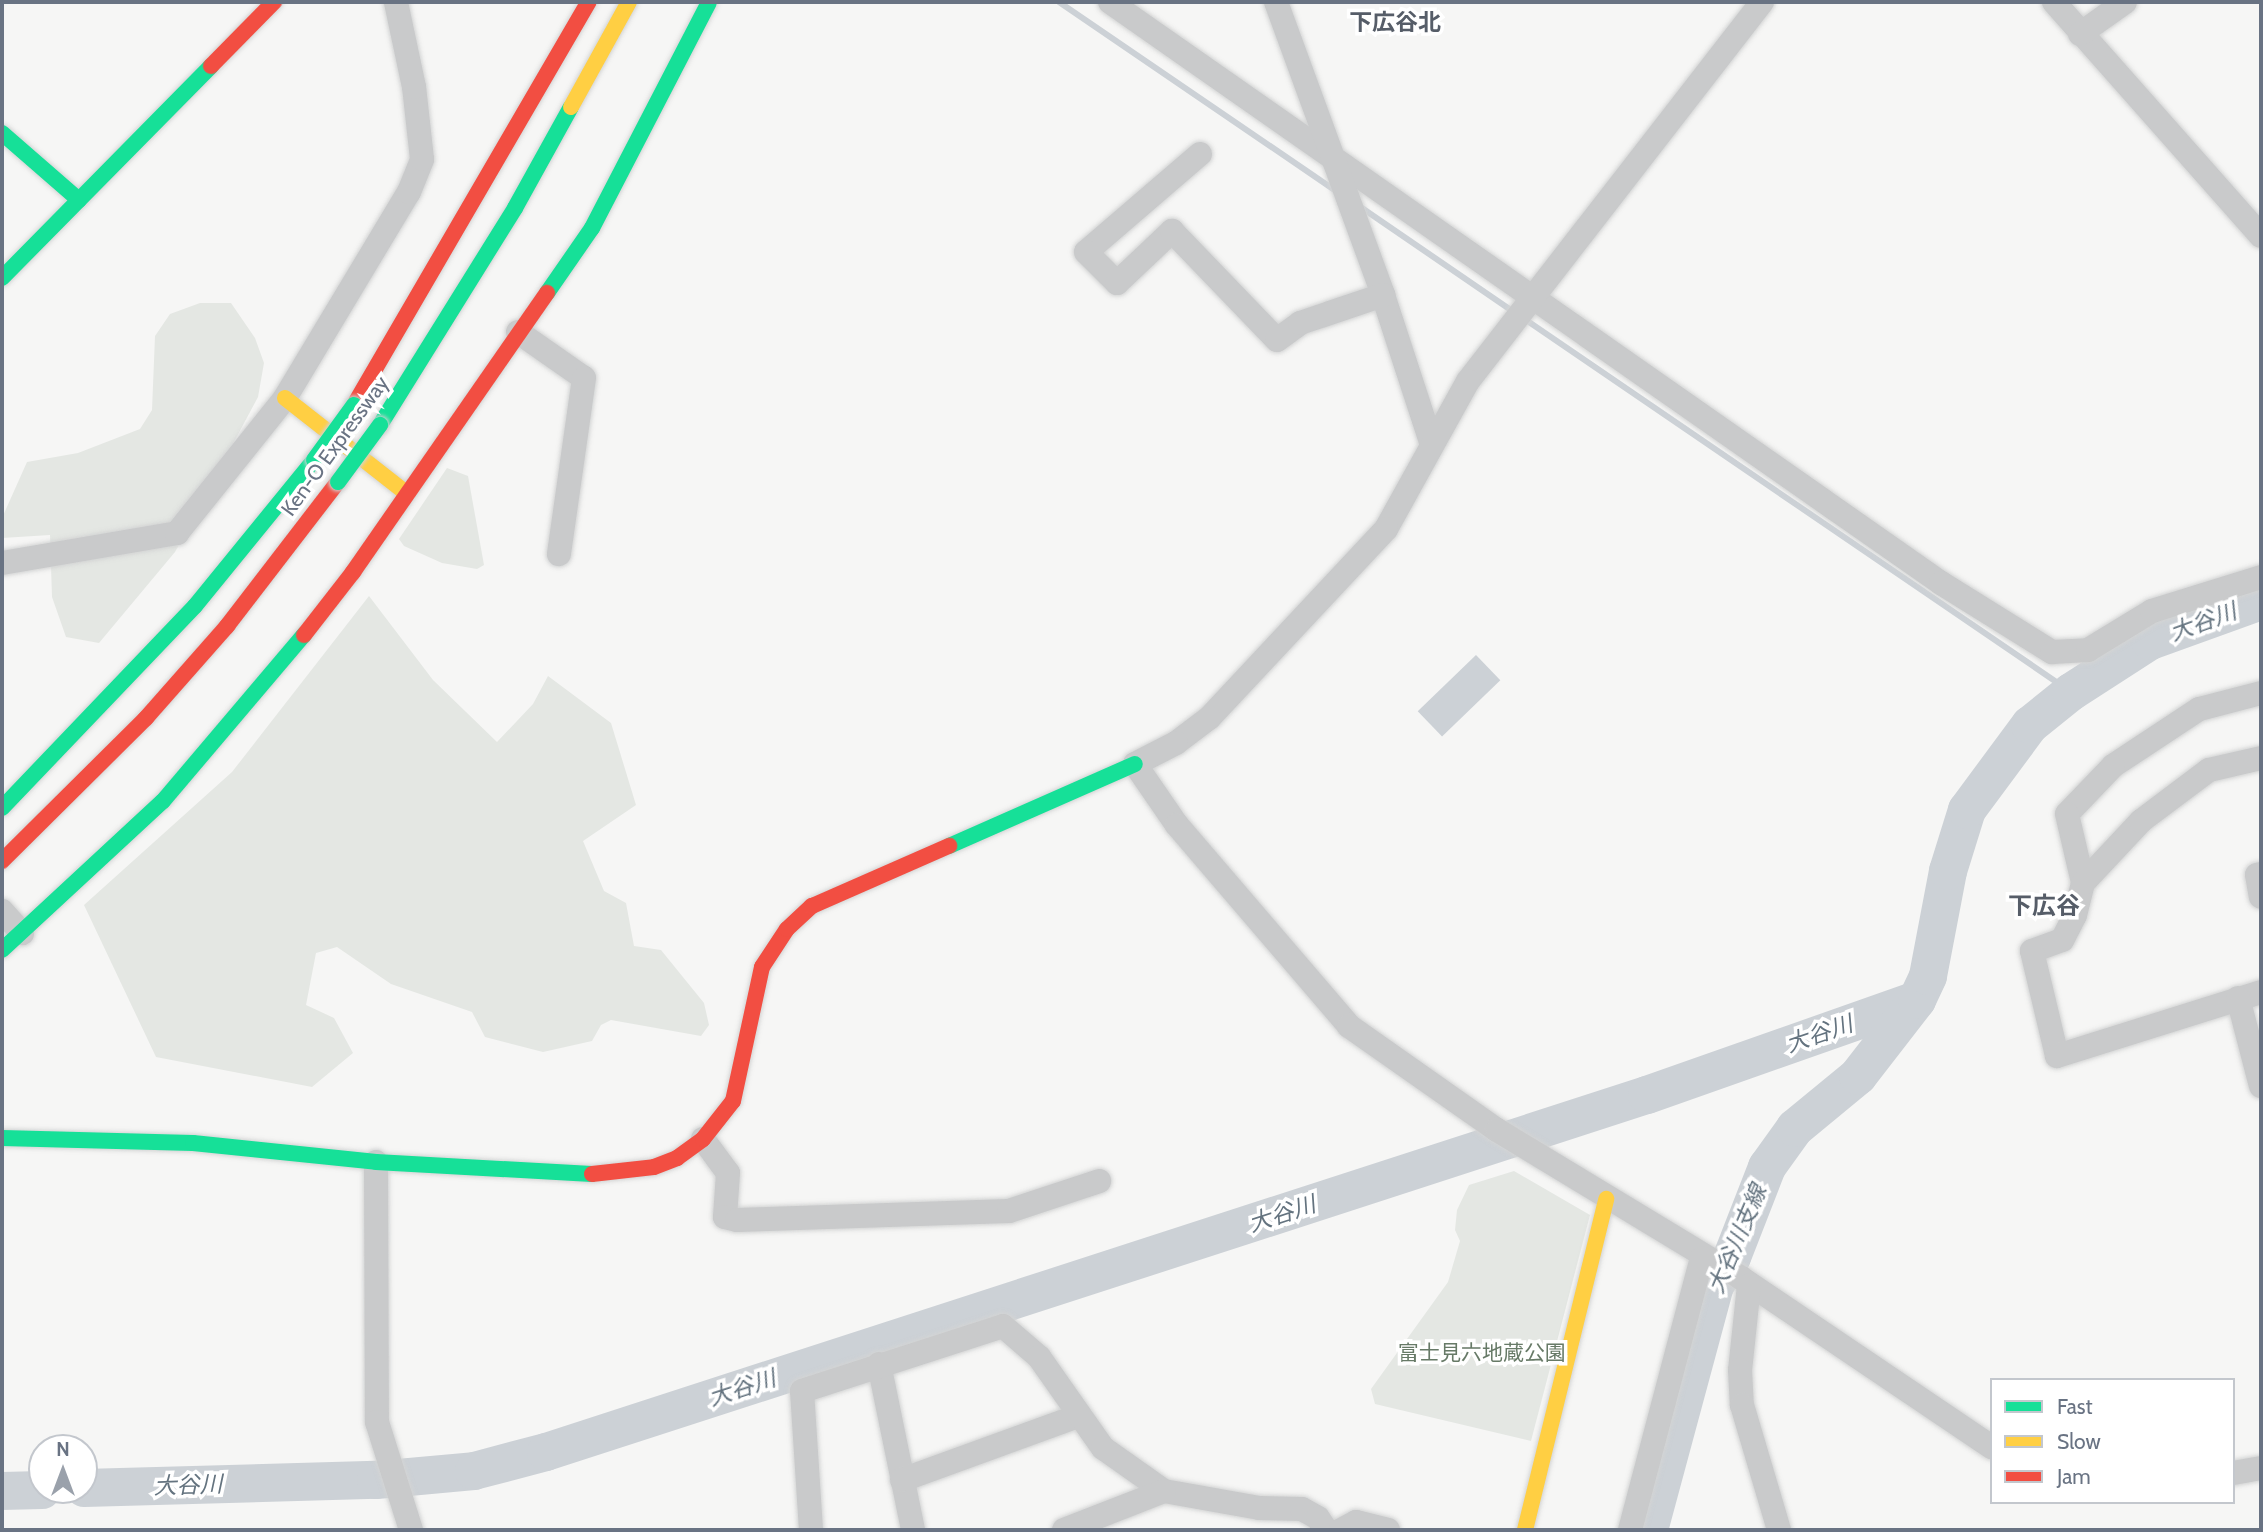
<!DOCTYPE html>
<html>
<head>
<meta charset="utf-8">
<style>
	body { margin:0 }
	#map { position:relative; width:2263px; height:1532px; overflow:hidden; background:#f6f6f5; font-family:Cabin,"Noto Sans JP",sans-serif }
	div>[style] { position:absolute }
	.green>* { inset:0; background:#e4e7e3 }
	.water>* { inset:0; background:#ccd1d6; transform-origin:0 0 }
	.stream>* { height:6px; margin:-3px; padding:0 3px; transform-origin:3px; border-radius:3px; background:#ccd1d6 }
	.river>* { height:38px; margin:-19px; padding:0 19px; transform-origin:19px; border-radius:19px; background:#ccd1d6 }
	.roads { filter:drop-shadow(0 0 2px #d3d4d4) drop-shadow(0 0 2px #d3d4d4) }
	.street>* { height:24px; margin:-12px; padding:0 12px; transform-origin:12px; border-radius:12px; background:#c9cacb }
	.fast>* { height:16px; margin:-8px; padding:0 8px; transform-origin:8px; border-radius:8px; background:#16e098 }
	.slow>* { height:16px; margin:-8px; padding:0 8px; transform-origin:8px; border-radius:8px; background:#ffcf43 }
	.jam>* { height:16px; margin:-8px; padding:0 8px; transform-origin:8px; border-radius:8px; background:#f24e42 }
	.bridges { filter:drop-shadow(0 0 2px #d2d2d3) drop-shadow(0 0 2px #d2d2d3) }
	.fast-bridge>* { height:16px; margin:-8px; padding:0 8px; transform-origin:8px; border-radius:8px; background:#16e098 }
	span { translate:-50% -50%; white-space:nowrap; text-align:center; line-height:1.15; -webkit-text-stroke:7px #fff; paint-order:stroke }
	.street-label { font-size:21px; color:#697383 }
	.park-label { font-size:21px; color:#677a67 }
	.neighbourhood-label { font-size:23px; color:#565d68; font-weight:700 }
	.water-label { font-size:23px; color:#64737f; font-style:italic }
	.quarter-label { font-size:24px; color:#565d68; font-weight:700 }
	.frame { position:absolute; inset:0; border:4px solid #697383; pointer-events:none }
	.legend { position:absolute; left:1990px; top:1378px; width:245px; height:126px; box-sizing:border-box; background:#fff; border:2px solid #c3c7cd; margin:0; padding:9px 12px; list-style:none; font-size:21px; color:#697383 }
	.legend li { display:flex; align-items:center; gap:14px; height:35px }
	.legend b { width:35px; border:2px solid #c3c7cd }
	.north { position:absolute; left:28px; top:1434px; width:70px; height:70px; box-sizing:border-box; background:#fff; border:2px solid #c3c7cd; border-radius:50%; rotate:0deg; font-size:19px; font-weight:700; line-height:28px; text-align:center; color:#697383 }
	.north::after { content:''; display:block; margin:auto; width:24px; height:32px; background:#9aa1ab; clip-path:polygon(50% 0,100% 100%,50% 72%,0 100%) }
</style>
</head>
<body>
<div id="map">
	<div class="green">
		<div style="clip-path:polygon(200px 303px,231px 303px,255px 338px,264px 363px,258px 397px,175px 552px,99px 643px,66px 637px,52px 597px,50px 535px,2px 538px,2px 518px,27px 462px,78px 453px,140px 429px,152px 410px,155px 336px,170px 314px)"></div>
		<div style="clip-path:polygon(447px 468px,468px 476px,484px 565px,477px 569px,442px 563px,404px 546px,399px 539px)"></div>
		<div style="clip-path:polygon(369px 596px,433px 680px,497px 742px,533px 704px,548px 676px,611px 723px,636px 805px,583px 841px,604px 891px,626px 903px,634px 946px,661px 950px,704px 1003px,709px 1025px,701px 1036px,611px 1020px,601px 1025px,592px 1041px,543px 1052px,485px 1037px,472px 1012px,391px 984px,337px 947px,316px 953px,306px 1005px,334px 1018px,353px 1053px,312px 1087px,156px 1057px,84px 905px,232px 772px)"></div>
		<div style="clip-path:polygon(1514px 1171px,1590px 1215px,1531px 1441px,1375px 1404px,1371px 1389px,1448px 1282px,1460px 1241px,1455px 1230px,1457px 1210px,1469px 1185px)"></div>
	</div>
	<div class="water">
		<div style="left:1476px;top:655px;width:35px;height:81px;rotate:46deg"></div>
	</div>
	<div class="stream">
		<div style="left:1059px;top:2px;width:334px;rotate:34.3deg"></div>
		<div style="left:1359px;top:206px;width:188px;rotate:34.4deg"></div>
		<div style="left:1523px;top:318px;width:663px;rotate:34.31deg"></div>
	</div>
	<div class="river">
		<div style="left:84px;top:1488px;width:292px;rotate:-1.6deg"></div>
		<div style="left:376px;top:1480px;width:98px;rotate:-5.2deg"></div>
		<div style="left:474px;top:1471px;width:74px;rotate:-14.8deg"></div>
		<div style="left:546px;top:1452px;width:1157px;rotate:-17.97deg"></div>
		<div style="left:1647px;top:1095px;width:286px;rotate:-19.4deg"></div>
		<div style="left:2px;top:1491px;width:40px;rotate:-1.4deg"></div>
		<div style="left:1649px;top:1530px;width:253px;rotate:-74.9deg"></div>
		<div style="left:1715px;top:1286px;width:34px;rotate:-60deg"></div>
		<div style="left:1732px;top:1257px;width:97px;rotate:-68.7deg"></div>
		<div style="left:1767px;top:1167px;width:48px;rotate:-54.3deg"></div>
		<div style="left:1795px;top:1128px;width:82px;rotate:-39.5deg"></div>
		<div style="left:1858px;top:1076px;width:96px;rotate:-52.2deg"></div>
		<div style="left:1917px;top:1000px;width:26px;rotate:-65deg"></div>
		<div style="left:1928px;top:976px;width:107px;rotate:-79.2deg"></div>
		<div style="left:1948px;top:871px;width:64px;rotate:-72.7deg"></div>
		<div style="left:1967px;top:810px;width:106px;rotate:-53.5deg"></div>
		<div style="left:2030px;top:725px;width:53px;rotate:-38.8deg"></div>
		<div style="left:2071px;top:692px;width:94px;rotate:-32.8deg"></div>
		<div style="left:2150px;top:641px;width:118px;rotate:-19.8deg"></div>
	</div>
	<div class="roads">
		<div class="street">
			<div style="left:1110px;top:2px;width:1014px;rotate:34.96deg"></div>
			<div style="left:1941px;top:583px;width:131px;rotate:31.9deg"></div>
			<div style="left:2052px;top:652px;width:36px;rotate:-3deg"></div>
			<div style="left:2088px;top:650px;width:75px;rotate:-31.4deg"></div>
			<div style="left:2152px;top:611px;width:114px;rotate:-17.3deg"></div>
			<div style="left:1276px;top:2px;width:312px;rotate:69.9deg"></div>
			<div style="left:1383px;top:295px;width:158px;rotate:71.9deg"></div>
			<div style="left:1762px;top:2px;width:480px;rotate:127.8deg"></div>
			<div style="left:1468px;top:381px;width:169px;rotate:119deg"></div>
			<div style="left:1386px;top:529px;width:259px;rotate:133.1deg"></div>
			<div style="left:1209px;top:718px;width:41px;rotate:142.9deg"></div>
			<div style="left:1176px;top:743px;width:46px;rotate:152.9deg"></div>
			<div style="left:1135px;top:764px;width:74px;rotate:55.5deg"></div>
			<div style="left:1177px;top:825px;width:265px;rotate:49.4deg"></div>
			<div style="left:1349px;top:1026px;width:181px;rotate:35.1deg"></div>
			<div style="left:1497px;top:1130px;width:285px;rotate:31.2deg"></div>
			<div style="left:1741px;top:1278px;width:303px;rotate:34deg"></div>
			<div style="left:2054px;top:2px;width:312px;rotate:48.5deg"></div>
			<div style="left:2080px;top:34px;width:55px;rotate:-35.4deg"></div>
			<div style="left:1200px;top:154px;width:150px;rotate:139.3deg"></div>
			<div style="left:1086px;top:252px;width:44px;rotate:45deg"></div>
			<div style="left:1117px;top:283px;width:76px;rotate:-43.4deg"></div>
			<div style="left:1172px;top:231px;width:151px;rotate:46.1deg"></div>
			<div style="left:1277px;top:340px;width:29px;rotate:-36deg"></div>
			<div style="left:1300px;top:323px;width:88px;rotate:-18.6deg"></div>
			<div style="left:518px;top:332px;width:80px;rotate:34.9deg"></div>
			<div style="left:584px;top:378px;width:178px;rotate:98.1deg"></div>
			<div style="left:2px;top:563px;width:178px;rotate:-9.7deg"></div>
			<div style="left:177px;top:533px;width:173px;rotate:-51.3deg"></div>
			<div style="left:285px;top:398px;width:240px;rotate:-59deg"></div>
			<div style="left:409px;top:192px;width:35px;rotate:-68deg"></div>
			<div style="left:422px;top:159px;width:72px;rotate:-96.3deg"></div>
			<div style="left:414px;top:87px;width:87px;rotate:-102deg"></div>
			<div style="left:2261px;top:693px;width:64px;rotate:165.5deg"></div>
			<div style="left:2199px;top:709px;width:103px;rotate:146.5deg"></div>
			<div style="left:2113px;top:766px;width:66px;rotate:133.8deg"></div>
			<div style="left:2067px;top:814px;width:71px;rotate:76.9deg"></div>
			<div style="left:2083px;top:883px;width:33px;rotate:104deg"></div>
			<div style="left:2075px;top:915px;width:28px;rotate:117deg"></div>
			<div style="left:2062px;top:940px;width:32px;rotate:160deg"></div>
			<div style="left:2032px;top:951px;width:108px;rotate:76.6deg"></div>
			<div style="left:2057px;top:1056px;width:214px;rotate:-17.4deg"></div>
			<div style="left:2261px;top:874px;width:4px;rotate:166deg"></div>
			<div style="left:2257px;top:875px;width:22px;rotate:80deg"></div>
			<div style="left:2083px;top:883px;width:85px;rotate:-46.9deg"></div>
			<div style="left:2141px;top:821px;width:85px;rotate:-36.9deg"></div>
			<div style="left:2209px;top:770px;width:53px;rotate:-13deg"></div>
			<div style="left:2px;top:911px;width:30px;rotate:48deg"></div>
			<div style="left:2238px;top:998px;width:91px;rotate:75.4deg"></div>
			<div style="left:703px;top:1139px;width:42px;rotate:53.7deg"></div>
			<div style="left:728px;top:1173px;width:44px;rotate:93.9deg"></div>
			<div style="left:725px;top:1217px;width:12px;rotate:14deg"></div>
			<div style="left:737px;top:1220px;width:272px;rotate:-1.9deg"></div>
			<div style="left:1009px;top:1211px;width:95px;rotate:-18.4deg"></div>
			<div style="left:376px;top:1162px;width:260px;rotate:89.8deg"></div>
			<div style="left:377px;top:1422px;width:113px;rotate:72.5deg"></div>
			<div style="left:1749px;top:1285px;width:85px;rotate:96deg"></div>
			<div style="left:1740px;top:1370px;width:35px;rotate:87deg"></div>
			<div style="left:1742px;top:1405px;width:130px;rotate:73.5deg"></div>
			<div style="left:879px;top:1364px;width:169px;rotate:78.4deg"></div>
			<div style="left:2233px;top:1473px;width:28px;rotate:-10deg"></div>
			<div style="left:902px;top:1480px;width:187px;rotate:-20deg"></div>
			<div style="left:811px;top:1530px;width:139px;rotate:-93.7deg"></div>
			<div style="left:802px;top:1391px;width:211px;rotate:-17.9deg"></div>
			<div style="left:1003px;top:1326px;width:48px;rotate:40.7deg"></div>
			<div style="left:1039px;top:1357px;width:111px;rotate:54.9deg"></div>
			<div style="left:1103px;top:1448px;width:75px;rotate:35.2deg"></div>
			<div style="left:1164px;top:1491px;width:97px;rotate:10.1deg"></div>
			<div style="left:1259px;top:1508px;width:43px;rotate:1.3deg"></div>
			<div style="left:1302px;top:1509px;width:18px;rotate:29deg"></div>
			<div style="left:1318px;top:1518px;width:14px;rotate:56deg"></div>
			<div style="left:1064px;top:1530px;width:107px;rotate:-21.3deg"></div>
			<div style="left:1341px;top:1530px;width:17px;rotate:-28deg"></div>
			<div style="left:1356px;top:1522px;width:33px;rotate:14deg"></div>
			<div style="left:1630px;top:1530px;width:281px;rotate:-75.2deg"></div>
		</div>
		<div class="fast">
			<div style="left:2px;top:133px;width:102px;rotate:41deg"></div>
			<div style="left:2px;top:278px;width:298px;rotate:-45.4deg"></div>
			<div style="left:547px;top:293px;width:79px;rotate:-55.3deg"></div>
			<div style="left:592px;top:228px;width:254px;rotate:-62.6deg"></div>
			<div style="left:380px;top:425px;width:256px;rotate:-58.1deg"></div>
			<div style="left:515px;top:208px;width:115px;rotate:-61deg"></div>
			<div style="left:2px;top:808px;width:279px;rotate:-46.3deg"></div>
			<div style="left:195px;top:606px;width:188px;rotate:-50.8deg"></div>
			<div style="left:949px;top:846px;width:203px;rotate:-23.8deg"></div>
			<div style="left:2px;top:950px;width:219px;rotate:-42.8deg"></div>
			<div style="left:163px;top:801px;width:218px;rotate:-49.7deg"></div>
			<div style="left:2px;top:1138px;width:191px;rotate:1.5deg"></div>
			<div style="left:193px;top:1143px;width:184px;rotate:5.9deg"></div>
			<div style="left:376px;top:1162px;width:216px;rotate:3.2deg"></div>
		</div>
		<div class="slow">
			<div style="left:571px;top:107px;width:120px;rotate:-61.1deg"></div>
			<div style="left:285px;top:398px;width:152px;rotate:38.1deg"></div>
			<div style="left:1525px;top:1530px;width:341px;rotate:-76.2deg"></div>
		</div>
		<div class="jam">
			<div style="left:211px;top:66px;width:90px;rotate:-45.5deg"></div>
			<div style="left:354px;top:405px;width:467px;rotate:-59.8deg"></div>
			<div style="left:304px;top:635px;width:80px;rotate:-52.1deg"></div>
			<div style="left:353px;top:572px;width:340px;rotate:-55.2deg"></div>
			<div style="left:2px;top:861px;width:203px;rotate:-44.8deg"></div>
			<div style="left:146px;top:718px;width:123px;rotate:-48.6deg"></div>
			<div style="left:227px;top:626px;width:182px;rotate:-52.4deg"></div>
			<div style="left:592px;top:1174px;width:62px;rotate:-6.4deg"></div>
			<div style="left:654px;top:1167px;width:25px;rotate:-21deg"></div>
			<div style="left:677px;top:1158px;width:32px;rotate:-36deg"></div>
			<div style="left:703px;top:1139px;width:48px;rotate:-51.7deg"></div>
			<div style="left:733px;top:1101px;width:137px;rotate:-77.8deg"></div>
			<div style="left:762px;top:967px;width:45px;rotate:-56.7deg"></div>
			<div style="left:787px;top:929px;width:34px;rotate:-43deg"></div>
			<div style="left:812px;top:906px;width:150px;rotate:-23.7deg"></div>
		</div>
	</div>
	<div class="bridges">
		<div class="fast-bridge">
			<div style="left:314px;top:460px;width:68px;rotate:-54deg"></div>
			<div style="left:338px;top:482px;width:71px;rotate:-53.6deg"></div>
		</div>
	</div>
	<div class="street-label">
		<span style="left:335px;top:446px;rotate:-54deg">Ken-O Expressway</span>
	</div>
	<div class="park-label">
		<span style="left:1482px;top:1353px">富士見六地蔵公園</span>
	</div>
	<div class="neighbourhood-label">
		<span style="left:1395px;top:22px">下広谷北</span>
	</div>
	<div class="water-label">
		<span style="left:2203px;top:622px;rotate:-20deg">大谷川</span>
		<span style="left:1819px;top:1034px;rotate:-19deg">大谷川</span>
		<span style="left:1282px;top:1214px;rotate:-18deg">大谷川</span>
		<span style="left:1737px;top:1239px;rotate:-67deg">大谷川支線</span>
		<span style="left:742px;top:1388px;rotate:-18deg">大谷川</span>
		<span style="left:188px;top:1485px;rotate:-2deg">大谷川</span>
	</div>
	<div class="quarter-label">
		<span style="left:2044px;top:906px">下広谷</span>
	</div>
	<div class="frame"></div>
	<ul class="legend">
	<li><b style="height:9px;background:#16e098"></b>Fast</li>
	<li><b style="height:9px;background:#ffcf43"></b>Slow</li>
	<li><b style="height:9px;background:#f24e42"></b>Jam</li>
	</ul>
	<div class="north">N</div>
</div>
</body>
</html>
